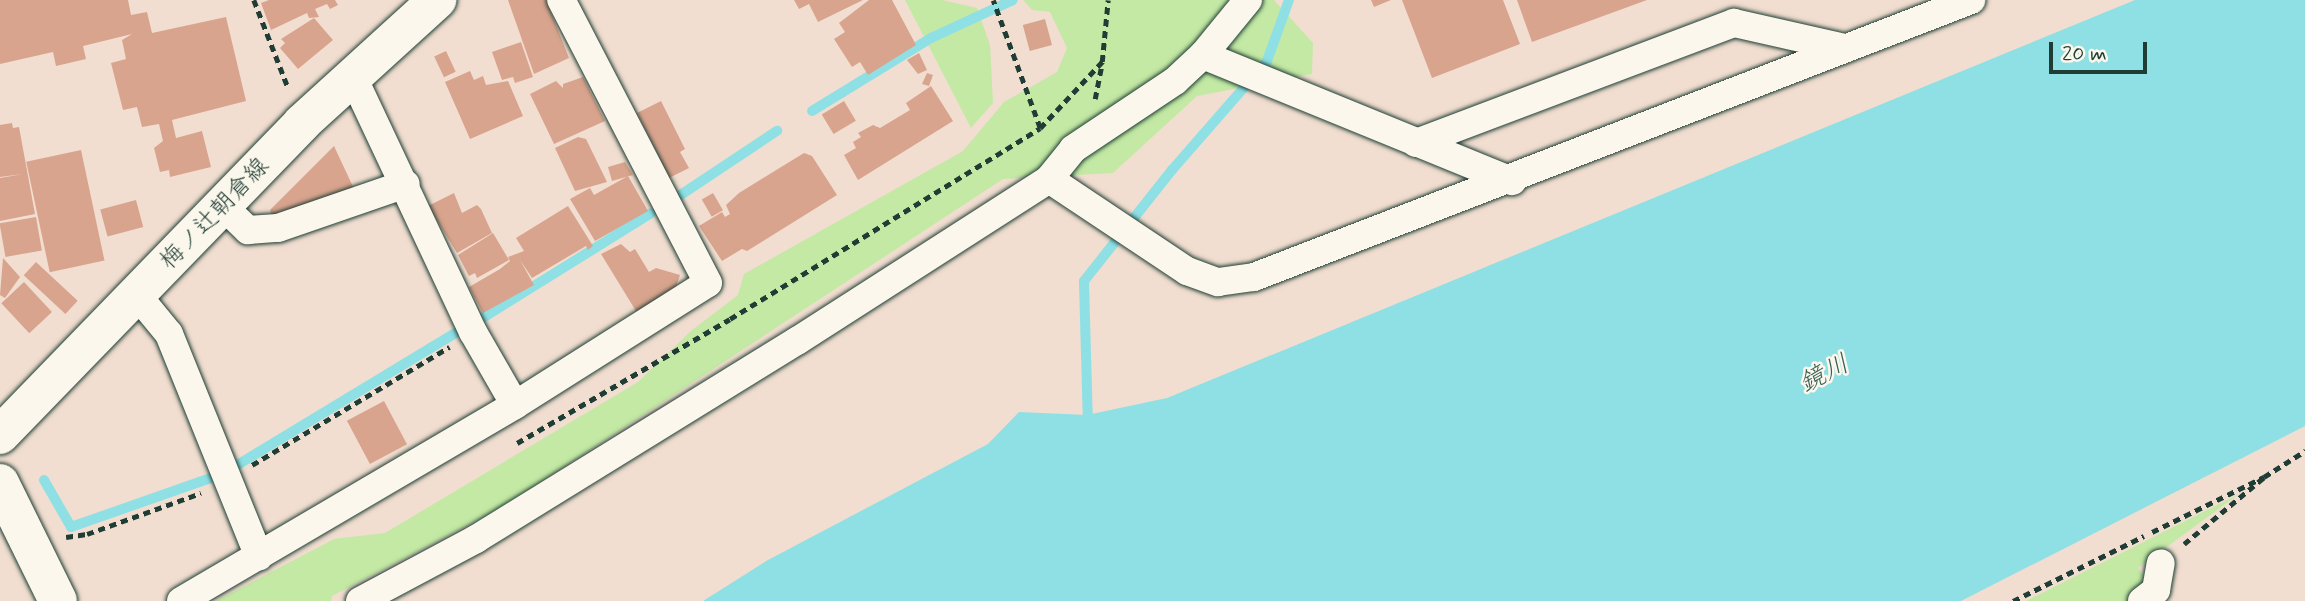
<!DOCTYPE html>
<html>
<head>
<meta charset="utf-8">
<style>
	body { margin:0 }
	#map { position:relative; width:2305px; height:601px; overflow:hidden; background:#f1ded0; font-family:Mynerve,"Klee One",sans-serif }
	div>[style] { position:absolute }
	.green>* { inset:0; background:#c3e9a4 }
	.water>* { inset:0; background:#8ee0e4 }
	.stream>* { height:10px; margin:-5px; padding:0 5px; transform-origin:5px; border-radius:5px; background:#8ee0e4 }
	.building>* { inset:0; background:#d9a48e; transform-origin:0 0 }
	.path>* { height:4.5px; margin-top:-2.25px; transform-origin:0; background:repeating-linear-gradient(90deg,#1f3d34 0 7px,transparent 0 12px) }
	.roads { filter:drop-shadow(0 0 2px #1f3d34) drop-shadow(0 0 2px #1f3d34) }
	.street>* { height:28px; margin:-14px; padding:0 14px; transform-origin:14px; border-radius:14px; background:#fbf7ec }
	.secondary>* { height:38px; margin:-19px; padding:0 19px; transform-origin:19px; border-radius:19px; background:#fbf7ec }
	span { translate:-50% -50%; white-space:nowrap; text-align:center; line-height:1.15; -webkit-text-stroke:5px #fbf7ec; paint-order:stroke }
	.street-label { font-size:24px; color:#1f3d34 }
	.water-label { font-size:26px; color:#355e57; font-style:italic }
	.scale { position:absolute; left:2049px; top:42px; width:98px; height:32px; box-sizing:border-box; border:4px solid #1f3d34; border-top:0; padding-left:9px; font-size:21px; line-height:24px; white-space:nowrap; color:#1f3d34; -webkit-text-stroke:5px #fbf7ec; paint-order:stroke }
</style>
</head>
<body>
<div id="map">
	<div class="green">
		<div style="clip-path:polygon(905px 0,942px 0,977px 8px,990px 45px,993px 103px,971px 128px)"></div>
		<div style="clip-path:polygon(1023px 0,1274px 0,1313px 43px,1312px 74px,1197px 96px,1113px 173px,1003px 179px,503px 507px,332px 596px,331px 601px,216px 601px,334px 539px,385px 533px,638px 382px,691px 331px,738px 295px,744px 274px,963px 151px,1004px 102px,1057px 72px,1067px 48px,1050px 12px,1032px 10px)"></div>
		<div style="clip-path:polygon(2239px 494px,2138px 568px,2151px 584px,2127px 601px,2026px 601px)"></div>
	</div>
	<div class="water">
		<div style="clip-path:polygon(2135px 0,2305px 0,2305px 426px,1961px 601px,703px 601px,768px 560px,988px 444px,1019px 412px,1087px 415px,1167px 398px)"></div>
	</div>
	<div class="stream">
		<div style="left:812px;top:111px;width:140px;rotate:-31.5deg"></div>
		<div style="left:931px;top:38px;width:90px;rotate:-24.9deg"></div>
		<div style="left:679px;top:196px;width:118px;rotate:-33.6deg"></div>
		<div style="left:481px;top:319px;width:200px;rotate:-31.9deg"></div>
		<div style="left:1088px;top:426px;width:145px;rotate:-91.6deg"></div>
		<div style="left:1084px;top:281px;width:142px;rotate:-51.6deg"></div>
		<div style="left:1172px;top:170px;width:145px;rotate:-48.9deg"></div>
		<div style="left:1267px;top:61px;width:65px;rotate:-70.2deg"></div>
		<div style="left:239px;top:464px;width:257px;rotate:-31.2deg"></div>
		<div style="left:44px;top:480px;width:54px;rotate:60.1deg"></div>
		<div style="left:71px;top:527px;width:148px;rotate:-19.3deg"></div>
	</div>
	<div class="building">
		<div style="clip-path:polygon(0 0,128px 0,131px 15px,147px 12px,152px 33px,226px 17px,246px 101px,172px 120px,176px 138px,202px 131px,211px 167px,170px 177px,169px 170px,160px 172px,154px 148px,163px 141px,159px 124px,142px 127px,137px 107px,123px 110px,111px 63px,126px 59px,122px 40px,132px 34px,83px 46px,86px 59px,56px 66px,53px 52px,0 64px)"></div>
		<div style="clip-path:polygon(269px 0,335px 0,338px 5px,330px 9px,327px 4px,315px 9px,319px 17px,309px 18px,307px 13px,271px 30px,261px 3px)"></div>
		<div style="clip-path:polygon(508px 0,546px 0,569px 58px,534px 74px)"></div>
		<div style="clip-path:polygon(794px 0,863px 0,818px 22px,809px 4px,799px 9px)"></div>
		<div style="clip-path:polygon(869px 0,892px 0,916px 45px,868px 75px,860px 62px,852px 67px,834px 39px,845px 32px,839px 23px)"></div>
		<div style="clip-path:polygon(1371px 0,1391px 0,1374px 7px)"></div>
		<div style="clip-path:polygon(1402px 0,1503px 0,1520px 44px,1432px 78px)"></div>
		<div style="clip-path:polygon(1517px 0,1647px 0,1532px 42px)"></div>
		<div style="clip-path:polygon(314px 18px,333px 40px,298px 69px,280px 48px,285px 43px,281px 39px)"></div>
		<div style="left:1045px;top:19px;width:27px;height:23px;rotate:75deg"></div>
		<div style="clip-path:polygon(521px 42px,533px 77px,515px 83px,513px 77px,502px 80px,492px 52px)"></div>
		<div style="left:446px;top:51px;width:23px;height:13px;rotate:65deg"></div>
		<div style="clip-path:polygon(919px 53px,927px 70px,918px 74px,907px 60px)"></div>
		<div style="clip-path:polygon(470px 71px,474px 80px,483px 76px,486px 85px,508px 81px,523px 116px,470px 139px,445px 82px)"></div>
		<div style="clip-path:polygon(927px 73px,933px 75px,929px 86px,922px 84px)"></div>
		<div style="clip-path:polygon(583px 77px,605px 121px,554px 144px,530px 94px,556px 81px,563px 88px,563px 84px)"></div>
		<div style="clip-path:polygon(931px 86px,953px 121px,858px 180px,844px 155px,856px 148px,853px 142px,861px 137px,858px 133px,873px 125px,880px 128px,910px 110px,906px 103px)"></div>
		<div style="clip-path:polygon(661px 101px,685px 149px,680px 152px,689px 168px,669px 178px,637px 113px)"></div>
		<div style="left:844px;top:101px;width:23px;height:26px;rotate:59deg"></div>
		<div style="clip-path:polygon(12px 123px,13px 128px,19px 127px,35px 214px,0 221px,0 178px,23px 174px,0 177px,0 125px)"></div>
		<div style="clip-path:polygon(578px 137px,586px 139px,607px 182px,575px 191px,555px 148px)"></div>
		<div style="clip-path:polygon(334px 146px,355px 191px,273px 219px,270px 210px)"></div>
		<div style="left:81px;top:150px;width:113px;height:56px;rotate:78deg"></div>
		<div style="clip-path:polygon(804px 153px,812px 156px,837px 195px,747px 251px,742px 249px,722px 261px,699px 226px,722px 212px,725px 217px,730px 214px,726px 205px,739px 193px)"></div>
		<div style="clip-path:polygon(625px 162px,633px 175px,612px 181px,608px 167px)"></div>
		<div style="clip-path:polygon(628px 176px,648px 211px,595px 241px,570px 199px,590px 188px,594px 195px)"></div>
		<div style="clip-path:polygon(454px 193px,462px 213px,477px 205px,481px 209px,492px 233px,457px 253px,428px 206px)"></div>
		<div style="left:713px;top:193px;width:20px;height:13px;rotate:60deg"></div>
		<div style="left:136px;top:200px;width:28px;height:37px;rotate:75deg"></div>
		<div style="clip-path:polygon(568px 206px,593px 246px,588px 250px,586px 246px,532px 278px,520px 260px,534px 285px,483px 313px,469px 287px,500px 269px,510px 261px,508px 257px,524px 251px,516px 238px)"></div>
		<div style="left:36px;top:217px;width:34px;height:37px;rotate:80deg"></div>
		<div style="clip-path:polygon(493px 233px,509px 260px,477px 278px,475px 273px,469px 276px,458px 255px)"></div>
		<div style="clip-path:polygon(621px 244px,630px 252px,635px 249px,649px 272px,656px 268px,680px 275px,672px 298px,639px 316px,601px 254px)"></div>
		<div style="clip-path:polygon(3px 258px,20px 277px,5px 298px,0 295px)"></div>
		<div style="left:36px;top:262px;width:57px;height:18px;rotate:43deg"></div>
		<div style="left:24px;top:282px;width:41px;height:31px;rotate:47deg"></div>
		<div style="left:384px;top:401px;width:49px;height:42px;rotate:62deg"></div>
	</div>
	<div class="path">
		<div style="left:254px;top:0;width:93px;rotate:68.7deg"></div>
		<div style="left:1095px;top:99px;width:37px;rotate:-79deg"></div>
		<div style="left:1040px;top:128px;width:91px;rotate:-46.8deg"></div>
		<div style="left:1102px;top:62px;width:62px;rotate:-84.5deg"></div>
		<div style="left:517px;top:443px;width:246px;rotate:-30.2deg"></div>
		<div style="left:730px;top:319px;width:364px;rotate:-31.6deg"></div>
		<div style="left:1040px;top:128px;width:136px;rotate:-110.2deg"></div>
		<div style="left:252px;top:465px;width:230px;rotate:-30.9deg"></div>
		<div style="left:2152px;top:532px;width:125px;rotate:-26.2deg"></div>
		<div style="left:66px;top:537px;width:21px;rotate:-8deg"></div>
		<div style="left:87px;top:534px;width:121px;rotate:-19.8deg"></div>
		<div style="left:2184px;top:544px;width:104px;rotate:-39.9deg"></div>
		<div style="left:2264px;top:477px;width:49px;rotate:-32.4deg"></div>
		<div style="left:2013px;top:601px;width:146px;rotate:-26.4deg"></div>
	</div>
	<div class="roads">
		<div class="street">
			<div style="left:1203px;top:55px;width:334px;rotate:22.2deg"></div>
			<div style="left:352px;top:75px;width:284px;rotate:64.8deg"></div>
			<div style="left:473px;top:332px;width:84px;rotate:60.1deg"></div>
			<div style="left:1416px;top:143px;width:340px;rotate:-20.7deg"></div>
			<div style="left:1734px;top:23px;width:114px;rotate:12.7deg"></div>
			<div style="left:1049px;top:179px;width:38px;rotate:-51deg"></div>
			<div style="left:1073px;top:149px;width:123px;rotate:-33.7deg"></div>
			<div style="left:1175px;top:81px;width:38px;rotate:-43deg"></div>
			<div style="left:1203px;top:55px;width:71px;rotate:-50.7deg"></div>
			<div style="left:223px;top:206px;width:35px;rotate:44deg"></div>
			<div style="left:248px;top:230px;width:30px;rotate:-4deg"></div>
			<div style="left:278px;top:228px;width:135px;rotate:-19deg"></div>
			<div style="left:137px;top:295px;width:50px;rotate:50.6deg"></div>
			<div style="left:169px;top:334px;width:240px;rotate:68deg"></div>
			<div style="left:181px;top:601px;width:387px;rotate:-30.4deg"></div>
			<div style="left:515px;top:405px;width:228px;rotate:-32.3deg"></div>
			<div style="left:708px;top:283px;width:319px;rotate:-117.4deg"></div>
			<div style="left:360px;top:601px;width:132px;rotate:-28.1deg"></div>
			<div style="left:476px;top:539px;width:377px;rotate:-31.7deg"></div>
			<div style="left:797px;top:341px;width:300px;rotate:-32.7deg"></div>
			<div style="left:1049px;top:179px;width:166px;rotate:33.7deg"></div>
			<div style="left:1187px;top:271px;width:33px;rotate:20deg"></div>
			<div style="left:1218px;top:282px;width:36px;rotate:-8deg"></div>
			<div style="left:1254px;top:277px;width:769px;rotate:-21.12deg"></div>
			<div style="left:2142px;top:601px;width:18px;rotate:-38deg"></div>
			<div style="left:2156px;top:590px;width:27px;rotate:-80deg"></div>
		</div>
		<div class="secondary">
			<div style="left:0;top:435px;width:434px;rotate:-45.9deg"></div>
			<div style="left:302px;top:123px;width:183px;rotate:-42.3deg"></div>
			<div style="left:0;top:483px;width:131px;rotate:63.8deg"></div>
		</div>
	</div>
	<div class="street-label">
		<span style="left:215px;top:214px;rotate:-46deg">梅ノ辻朝倉線</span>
	</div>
	<div class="water-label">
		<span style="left:1825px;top:375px;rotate:-27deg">鏡川</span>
	</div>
	<div class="scale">20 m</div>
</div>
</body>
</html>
